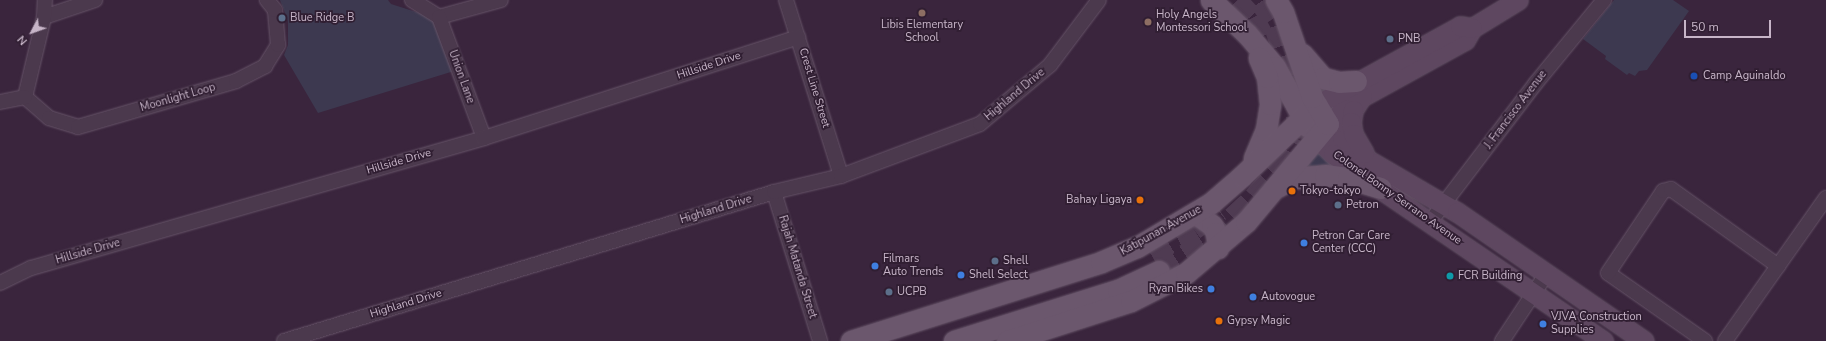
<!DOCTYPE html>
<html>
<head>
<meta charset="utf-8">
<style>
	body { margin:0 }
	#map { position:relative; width:1826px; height:341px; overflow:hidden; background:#3a253d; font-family:"Nunito Sans",sans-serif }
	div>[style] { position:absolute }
	.green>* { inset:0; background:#3d3950 }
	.primary-tunnel>* { height:21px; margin-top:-10.5px; transform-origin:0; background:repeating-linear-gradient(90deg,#4f3b52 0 21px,transparent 0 31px) }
	.roads { filter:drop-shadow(0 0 1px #665468) drop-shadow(0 0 1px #665468) }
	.street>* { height:14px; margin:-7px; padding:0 7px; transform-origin:7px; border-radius:7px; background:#4b394d }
	.secondary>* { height:19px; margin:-9.5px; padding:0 9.5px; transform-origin:9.5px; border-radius:9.5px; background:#5e4760 }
	.primary>* { height:21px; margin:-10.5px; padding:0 10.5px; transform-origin:10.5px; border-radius:10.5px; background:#6b576d }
	.dots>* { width:11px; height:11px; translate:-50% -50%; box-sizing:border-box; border:2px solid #301e32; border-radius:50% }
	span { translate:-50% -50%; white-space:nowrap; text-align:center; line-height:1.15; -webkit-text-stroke:3.5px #301e32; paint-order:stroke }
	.poi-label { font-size:11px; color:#c7b5c8 }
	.left { translate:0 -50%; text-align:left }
	.right { translate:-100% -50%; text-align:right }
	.street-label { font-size:11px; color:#c7b5c8 }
	.north { position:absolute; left:12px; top:12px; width:40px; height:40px; -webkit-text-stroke:3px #301e32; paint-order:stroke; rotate:229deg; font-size:11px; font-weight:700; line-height:16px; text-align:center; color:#c7b5c8 }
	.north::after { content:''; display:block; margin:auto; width:14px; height:18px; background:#c7b5c8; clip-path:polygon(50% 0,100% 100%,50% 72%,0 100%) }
	.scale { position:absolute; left:1684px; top:20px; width:87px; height:18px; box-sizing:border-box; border:2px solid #c7b5c8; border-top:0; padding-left:5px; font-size:12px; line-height:14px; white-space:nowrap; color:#c7b5c8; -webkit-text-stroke:3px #301e32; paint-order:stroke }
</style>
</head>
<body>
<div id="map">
	<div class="green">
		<div style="clip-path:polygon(280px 0,388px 0,391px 4px,432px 17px,454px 71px,318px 113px,284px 55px,288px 45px,288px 21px)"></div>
		<div style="clip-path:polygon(1614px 0,1673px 0,1689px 11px,1647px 70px,1639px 71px,1635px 76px,1629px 73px,1627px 75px,1605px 59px,1606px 56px,1583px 39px)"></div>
		<div style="clip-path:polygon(1317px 152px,1344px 171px,1301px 172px)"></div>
	</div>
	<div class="primary-tunnel">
		<div style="left:1237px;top:0;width:23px;rotate:47deg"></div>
		<div style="left:1253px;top:17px;width:35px;rotate:61deg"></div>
		<div style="left:1151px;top:254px;width:50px;rotate:-30.2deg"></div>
		<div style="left:1194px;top:229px;width:32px;rotate:-36deg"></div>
		<div style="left:1159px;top:271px;width:61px;rotate:-32.9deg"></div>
		<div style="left:1210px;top:238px;width:60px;rotate:-43deg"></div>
		<div style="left:1254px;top:197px;width:37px;rotate:-49deg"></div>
		<div style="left:1278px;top:169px;width:36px;rotate:-60deg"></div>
		<div style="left:1296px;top:138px;width:34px;rotate:-88deg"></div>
		<div style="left:1297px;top:104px;width:30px;rotate:-102deg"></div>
		<div style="left:1291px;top:75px;width:59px;rotate:-108.7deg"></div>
		<div style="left:1272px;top:19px;width:23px;rotate:-124deg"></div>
	</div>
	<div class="roads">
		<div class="street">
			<div style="left:412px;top:0;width:32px;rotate:32deg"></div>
			<div style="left:439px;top:17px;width:64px;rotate:-15.3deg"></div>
			<div style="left:786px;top:0;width:184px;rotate:72.6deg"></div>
			<div style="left:44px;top:17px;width:54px;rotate:-18.4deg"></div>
			<div style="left:439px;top:17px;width:129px;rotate:69.6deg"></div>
			<div style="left:25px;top:97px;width:32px;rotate:41deg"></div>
			<div style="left:49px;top:118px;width:30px;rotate:17deg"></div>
			<div style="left:78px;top:127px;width:165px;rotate:-16.2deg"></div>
			<div style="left:236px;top:81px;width:33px;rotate:-27deg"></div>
			<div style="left:265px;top:66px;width:25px;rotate:-58deg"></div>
			<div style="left:278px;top:45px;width:35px;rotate:-95deg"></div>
			<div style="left:275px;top:10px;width:13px;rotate:-129deg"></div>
			<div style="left:25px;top:97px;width:82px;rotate:-76.6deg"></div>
			<div style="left:44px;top:17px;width:17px;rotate:-87deg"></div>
			<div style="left:0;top:102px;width:25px;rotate:-11deg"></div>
			<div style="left:774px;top:192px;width:156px;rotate:72.8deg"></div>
			<div style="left:1430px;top:222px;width:173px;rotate:-52.7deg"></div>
			<div style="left:1535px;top:84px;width:109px;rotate:-50.6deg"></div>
			<div style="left:0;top:283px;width:34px;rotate:-26deg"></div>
			<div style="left:31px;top:268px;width:471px;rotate:-16deg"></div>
			<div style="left:484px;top:138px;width:330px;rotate:-17.8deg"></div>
			<div style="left:284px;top:341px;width:512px;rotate:-16.91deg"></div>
			<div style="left:774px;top:192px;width:69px;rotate:-13.4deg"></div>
			<div style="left:841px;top:176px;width:148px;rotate:-20.5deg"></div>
			<div style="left:980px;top:124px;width:92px;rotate:-40.1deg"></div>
			<div style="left:1050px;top:65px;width:81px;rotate:-53deg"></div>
			<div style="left:1502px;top:341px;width:82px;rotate:-56.5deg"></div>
			<div style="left:1705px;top:341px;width:118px;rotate:-145deg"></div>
			<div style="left:1608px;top:273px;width:99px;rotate:-56.1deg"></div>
			<div style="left:1663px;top:191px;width:8px;rotate:-14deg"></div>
			<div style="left:1671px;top:189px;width:132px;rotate:35.7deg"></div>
			<div style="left:1725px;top:341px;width:175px;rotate:-54.8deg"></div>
		</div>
		<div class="secondary">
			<div style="left:1518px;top:0;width:54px;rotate:148.7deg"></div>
			<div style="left:1472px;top:28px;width:14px;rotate:120deg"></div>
			<div style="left:1465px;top:40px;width:129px;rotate:151.2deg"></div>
			<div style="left:1352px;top:102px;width:33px;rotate:137deg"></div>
			<div style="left:1328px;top:124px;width:21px;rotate:49deg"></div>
			<div style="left:1342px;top:140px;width:39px;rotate:37deg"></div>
			<div style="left:1373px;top:163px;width:97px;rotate:30.3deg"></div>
			<div style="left:1457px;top:212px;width:227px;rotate:34.6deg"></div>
			<div style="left:1362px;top:96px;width:17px;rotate:123deg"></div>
			<div style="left:1353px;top:110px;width:12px;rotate:99deg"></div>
			<div style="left:1351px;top:122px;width:12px;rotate:81deg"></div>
			<div style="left:1353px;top:134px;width:22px;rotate:60deg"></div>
			<div style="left:1316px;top:105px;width:164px;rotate:-28.7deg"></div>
			<div style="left:1460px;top:26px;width:12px;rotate:9deg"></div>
			<div style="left:1316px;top:137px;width:24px;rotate:45deg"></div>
			<div style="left:1333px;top:154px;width:61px;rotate:36.3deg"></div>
			<div style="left:1382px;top:190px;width:268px;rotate:34.3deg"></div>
		</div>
		<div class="primary">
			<div style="left:1211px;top:0;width:50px;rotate:43.4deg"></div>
			<div style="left:1247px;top:34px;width:43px;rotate:49.7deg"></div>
			<div style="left:1275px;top:67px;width:68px;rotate:61.2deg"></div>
			<div style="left:1302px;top:54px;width:32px;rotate:49deg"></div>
			<div style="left:1323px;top:78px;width:16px;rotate:14deg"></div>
			<div style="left:1339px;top:82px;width:17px;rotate:-3deg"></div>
			<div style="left:1254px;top:158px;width:30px;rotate:-67deg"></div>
			<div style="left:1266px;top:130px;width:26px;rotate:-81deg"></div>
			<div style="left:1270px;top:104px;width:27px;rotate:-96deg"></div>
			<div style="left:1267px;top:77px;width:21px;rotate:-113deg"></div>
			<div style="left:1277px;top:187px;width:18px;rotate:-29deg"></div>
			<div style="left:1293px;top:178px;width:32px;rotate:-5deg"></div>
			<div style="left:1325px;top:175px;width:23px;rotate:7deg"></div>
			<div style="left:1348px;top:178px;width:34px;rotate:17deg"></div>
			<div style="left:1196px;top:214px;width:19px;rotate:35deg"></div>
			<div style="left:1212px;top:225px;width:9px;rotate:63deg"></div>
			<div style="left:1216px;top:233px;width:15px;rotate:82deg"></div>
			<div style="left:851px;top:341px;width:262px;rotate:-17.5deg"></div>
			<div style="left:1101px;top:262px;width:39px;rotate:-23deg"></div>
			<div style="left:1137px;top:247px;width:86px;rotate:-30.7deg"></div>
			<div style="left:1211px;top:203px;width:41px;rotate:-41.1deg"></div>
			<div style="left:1242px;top:176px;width:103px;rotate:-43.8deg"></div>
			<div style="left:954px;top:341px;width:172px;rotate:-17.3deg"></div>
			<div style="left:1118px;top:290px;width:45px;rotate:-24.9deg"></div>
			<div style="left:1007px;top:341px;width:130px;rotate:-17.9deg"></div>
			<div style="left:1131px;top:301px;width:62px;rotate:-27deg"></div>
			<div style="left:1186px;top:273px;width:79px;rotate:-40.4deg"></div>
			<div style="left:1246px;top:222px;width:128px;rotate:-50.1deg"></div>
			<div style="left:1328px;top:124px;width:31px;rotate:-121deg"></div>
			<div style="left:1312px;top:97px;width:90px;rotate:-108.8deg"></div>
			<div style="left:1283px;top:12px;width:14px;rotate:-120deg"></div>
		</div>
	</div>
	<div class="dots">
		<div style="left:922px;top:13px;background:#8d6e63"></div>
		<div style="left:282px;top:18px;background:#5c6f8a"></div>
		<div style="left:1148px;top:22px;background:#8d6e63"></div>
		<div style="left:1390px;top:39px;background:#5c6f8a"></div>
		<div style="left:1694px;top:76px;background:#1a4fb4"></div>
		<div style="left:1292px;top:191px;background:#e8710a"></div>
		<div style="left:1140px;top:200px;background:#e8710a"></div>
		<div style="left:1338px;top:205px;background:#5c6f8a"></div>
		<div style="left:1304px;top:243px;background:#3f7fe0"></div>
		<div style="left:995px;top:261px;background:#5c6f8a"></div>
		<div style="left:875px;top:266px;background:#3f7fe0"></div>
		<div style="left:961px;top:275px;background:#3f7fe0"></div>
		<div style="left:1450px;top:276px;background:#0f9aa8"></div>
		<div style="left:1211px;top:289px;background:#3f7fe0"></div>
		<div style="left:889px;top:292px;background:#5c6f8a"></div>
		<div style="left:1253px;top:297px;background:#3f7fe0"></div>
		<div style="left:1219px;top:321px;background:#e8710a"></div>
		<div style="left:1543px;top:324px;background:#3f7fe0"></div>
	</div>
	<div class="poi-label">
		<span class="left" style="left:1156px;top:22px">Holy Angels<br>Montessori School</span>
		<span class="left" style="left:290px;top:18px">Blue Ridge B</span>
		<span style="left:922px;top:32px">Libis Elementary<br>School</span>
		<span class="left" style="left:1398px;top:39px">PNB</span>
		<span class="left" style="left:1703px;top:76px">Camp Aguinaldo</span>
		<span class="left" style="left:1300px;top:191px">Tokyo-tokyo</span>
		<span class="right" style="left:1132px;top:200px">Bahay Ligaya</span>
		<span class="left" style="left:1346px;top:205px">Petron</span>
		<span class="left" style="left:1312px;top:243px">Petron Car Care<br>Center (CCC)</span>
		<span class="left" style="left:883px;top:266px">Filmars<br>Auto Trends</span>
		<span class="left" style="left:1003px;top:261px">Shell</span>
		<span class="left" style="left:969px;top:275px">Shell Select</span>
		<span class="left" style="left:1458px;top:276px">FCR Building</span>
		<span class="right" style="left:1203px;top:289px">Ryan Bikes</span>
		<span class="left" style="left:897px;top:292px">UCPB</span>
		<span class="left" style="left:1261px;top:297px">Autovogue</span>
		<span class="left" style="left:1551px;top:324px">VJVA Construction<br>Supplies</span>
		<span class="left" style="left:1227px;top:321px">Gypsy Magic</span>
	</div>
	<div class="street-label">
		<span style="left:709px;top:66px;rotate:-18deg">Hillside Drive</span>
		<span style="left:461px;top:77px;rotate:70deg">Union Lane</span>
		<span style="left:814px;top:88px;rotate:73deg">Crest Line Street</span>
		<span style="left:1015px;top:95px;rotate:-40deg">Highland Drive</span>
		<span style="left:178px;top:98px;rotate:-16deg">Moonlight Loop</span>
		<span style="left:1516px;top:110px;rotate:-53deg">J. Francisco Avenue</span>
		<span style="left:399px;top:162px;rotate:-16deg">Hillside Drive</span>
		<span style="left:1397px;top:198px;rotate:35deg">Colonel Bonny Serrano Avenue</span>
		<span style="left:716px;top:210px;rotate:-17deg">Highland Drive</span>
		<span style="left:1161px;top:231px;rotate:-29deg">Katipunan Avenue</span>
		<span style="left:88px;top:252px;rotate:-16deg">Hillside Drive</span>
		<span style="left:797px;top:267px;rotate:73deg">Rajah Matanda Street</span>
		<span style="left:406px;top:304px;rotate:-17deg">Highland Drive</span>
	</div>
	<div class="north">N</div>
	<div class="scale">50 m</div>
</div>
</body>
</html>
